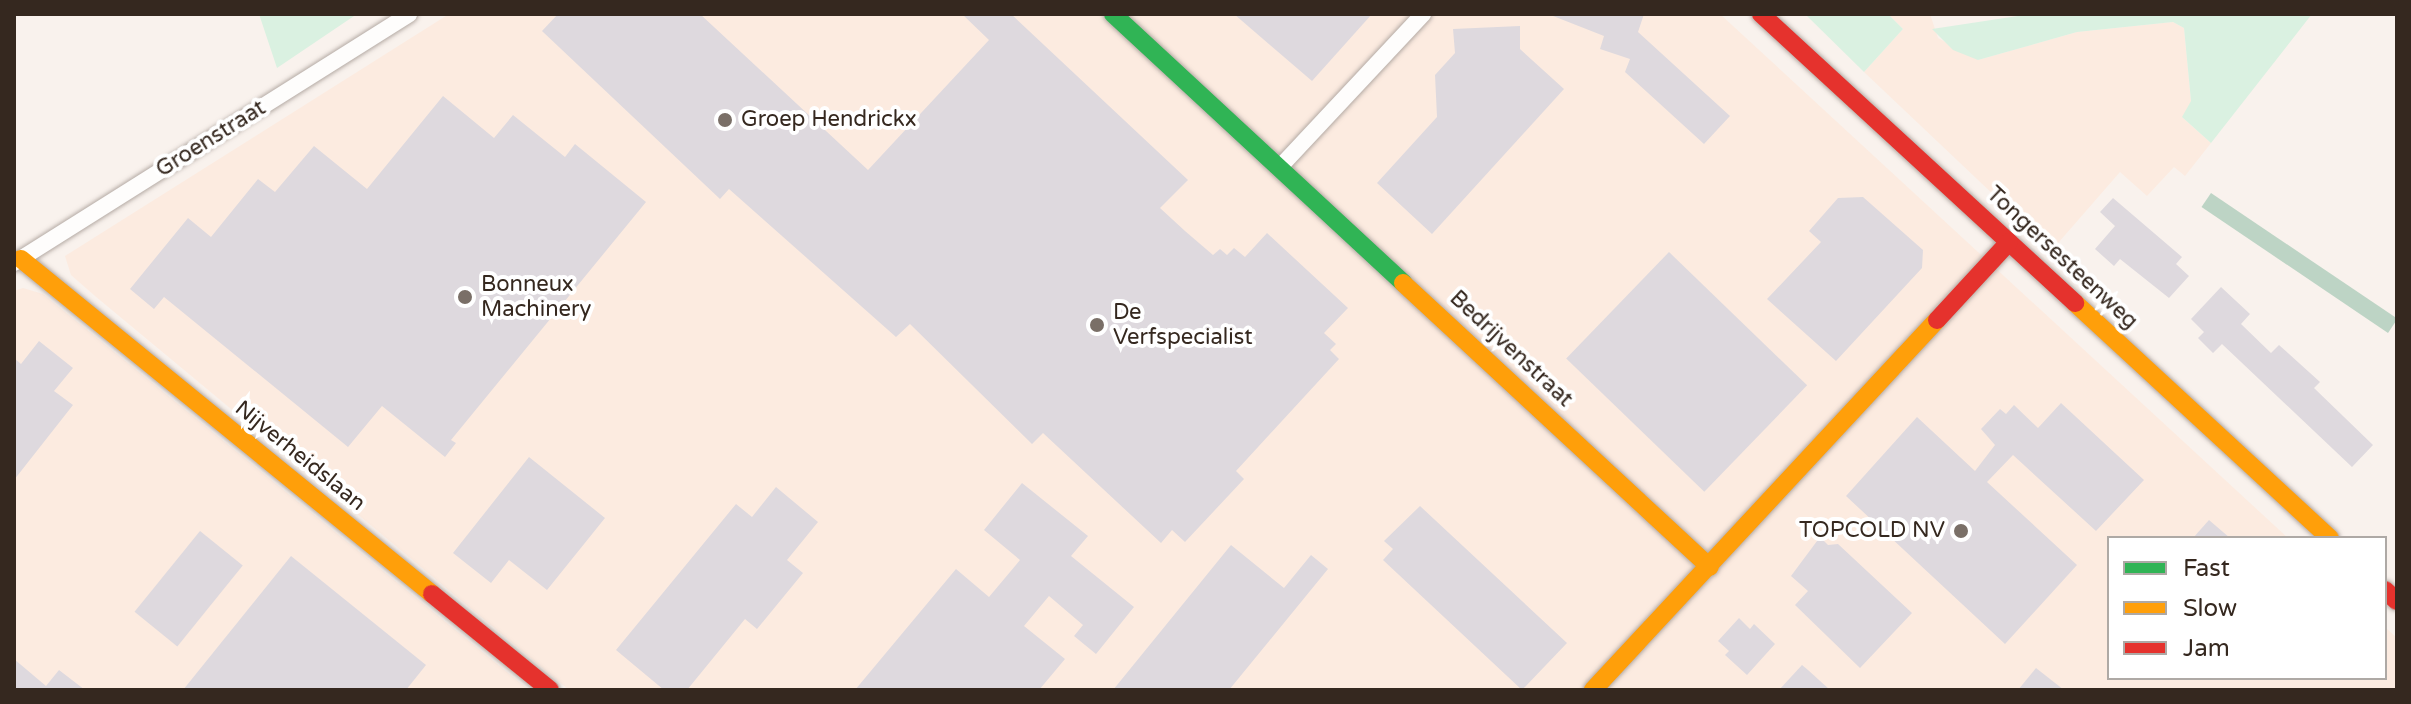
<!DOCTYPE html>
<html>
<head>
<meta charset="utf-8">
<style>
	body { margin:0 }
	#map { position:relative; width:2411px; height:704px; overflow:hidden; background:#f9f2ed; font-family:"Varela Round",sans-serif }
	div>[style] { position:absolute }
	.built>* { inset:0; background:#fcebe0 }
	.green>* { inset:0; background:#daf1e1 }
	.forest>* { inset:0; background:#bdd4c5; transform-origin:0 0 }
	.building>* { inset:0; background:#ded9de; transform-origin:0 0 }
	.roads { filter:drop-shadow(0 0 2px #b4aaa4) drop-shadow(0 0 2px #b4aaa4) }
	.street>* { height:16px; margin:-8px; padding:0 8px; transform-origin:8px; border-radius:8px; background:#fefdfc }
	.fast>* { height:18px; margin:-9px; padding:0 9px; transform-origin:9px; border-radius:9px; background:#30b455 }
	.slow>* { height:18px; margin:-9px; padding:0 9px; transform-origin:9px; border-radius:9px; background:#ff9f0a }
	.jam>* { height:18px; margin:-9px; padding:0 9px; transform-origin:9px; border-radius:9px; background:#e5322d }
	.dots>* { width:22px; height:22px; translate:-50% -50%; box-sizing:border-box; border:4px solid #fff; border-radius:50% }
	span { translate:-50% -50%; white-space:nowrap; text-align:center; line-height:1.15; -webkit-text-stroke:8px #fff; paint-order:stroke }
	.poi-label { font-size:22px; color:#35281f }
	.left { translate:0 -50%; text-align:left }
	.right { translate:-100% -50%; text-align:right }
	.street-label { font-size:22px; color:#35281f }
	.frame { position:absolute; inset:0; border:16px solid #35281f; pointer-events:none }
	.legend { position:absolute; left:2107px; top:536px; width:280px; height:144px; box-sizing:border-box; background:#fff; border:2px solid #aea9a5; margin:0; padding:10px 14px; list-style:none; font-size:24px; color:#35281f }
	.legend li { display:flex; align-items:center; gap:16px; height:40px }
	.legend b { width:40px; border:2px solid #aea9a5 }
</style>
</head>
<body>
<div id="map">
	<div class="built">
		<div style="clip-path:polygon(449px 14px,1720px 14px,2288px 538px,2109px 538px,2109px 678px,2385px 678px,2385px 627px,2397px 638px,2397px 690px,569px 690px,95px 296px,71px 275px,65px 256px)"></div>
		<div style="clip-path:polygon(1888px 14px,1930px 14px,1938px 38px,1978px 60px,2077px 32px,2173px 22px,2184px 28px,2191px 102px,2183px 118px,2211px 143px,2185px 176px,2174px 167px,2147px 196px,2120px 172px,2052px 250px,1864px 72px,1903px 29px)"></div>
		<div style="clip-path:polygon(23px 288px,43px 294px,529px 690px,14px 690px,14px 291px)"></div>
	</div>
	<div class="green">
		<div style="clip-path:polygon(259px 14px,357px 14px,277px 68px)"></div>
		<div style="clip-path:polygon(1805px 14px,1888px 14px,1903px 29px,1864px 72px)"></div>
		<div style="clip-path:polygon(2031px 14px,2312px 14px,2211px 143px,2182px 117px,2191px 101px,2184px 28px,2173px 22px,2077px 32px,1978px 60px,1953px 50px,1932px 29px)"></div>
	</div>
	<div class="forest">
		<div style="left:2211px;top:193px;width:225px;height:17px;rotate:34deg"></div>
	</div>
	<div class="building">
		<div style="clip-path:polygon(558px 14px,700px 14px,868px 170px,989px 40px,962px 14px,1011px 14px,1188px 180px,1160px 208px,1185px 231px,1213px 255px,1220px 249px,1227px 255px,1234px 248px,1245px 257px,1267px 233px,1348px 308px,1324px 333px,1336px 344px,1330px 350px,1339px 359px,1236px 471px,1244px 479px,1185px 542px,1172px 530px,1161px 543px,1043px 433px,1032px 444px,910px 324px,896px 337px,729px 189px,720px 199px,542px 31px)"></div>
		<div style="clip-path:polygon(1234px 14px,1372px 14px,1312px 81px)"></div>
		<div style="clip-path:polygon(1548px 14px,1644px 14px,1638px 32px,1730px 116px,1704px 144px,1625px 72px,1630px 59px,1600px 49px,1604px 36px)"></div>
		<div style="clip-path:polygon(1520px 26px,1520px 49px,1564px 89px,1432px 234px,1377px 183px,1437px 117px,1435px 75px,1455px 53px,1453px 29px)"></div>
		<div style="clip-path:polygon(443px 96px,494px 138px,513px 115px,565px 157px,575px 144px,646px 202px,451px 440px,456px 443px,445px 457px,382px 406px,348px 447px,164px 297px,154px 309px,130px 289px,188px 218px,211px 237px,258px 179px,275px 192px,314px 146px,367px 189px)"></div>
		<div style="clip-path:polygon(1863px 197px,1923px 250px,1922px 268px,1836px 361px,1767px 299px,1821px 242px,1809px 231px,1838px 198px)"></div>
		<div style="clip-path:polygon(2113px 198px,2182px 257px,2176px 264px,2189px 276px,2169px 298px,2120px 259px,2114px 266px,2095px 249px,2115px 226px,2100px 212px)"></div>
		<div style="left:1669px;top:252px;width:192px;height:148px;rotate:44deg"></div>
		<div style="clip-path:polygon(2221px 287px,2250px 314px,2241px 324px,2271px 353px,2279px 345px,2320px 382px,2314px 388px,2373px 445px,2352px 467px,2222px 344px,2213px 353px,2198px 338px,2204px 332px,2191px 319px)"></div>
		<div style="clip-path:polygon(39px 341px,73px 368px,54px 391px,73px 405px,14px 480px,14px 358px,21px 364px)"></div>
		<div style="clip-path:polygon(2061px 403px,2144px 480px,2096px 531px,2013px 455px,1987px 482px,2077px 565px,2005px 644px,1846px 496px,1917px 417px,1975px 471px,1995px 445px,1981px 429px,2000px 409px,2006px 414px,2014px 405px,2038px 428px)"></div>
		<div style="clip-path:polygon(529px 457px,605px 518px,547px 590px,509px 560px,491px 583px,453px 553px)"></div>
		<div style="clip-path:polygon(1022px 483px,1088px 536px,1071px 556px,1134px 607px,1096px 654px,1074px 636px,1083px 625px,1049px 596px,1024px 626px,1065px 659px,1039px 690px,855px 690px,956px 569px,989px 597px,1020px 560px,984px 530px)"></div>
		<div style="clip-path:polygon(776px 487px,818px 522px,787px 560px,803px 573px,757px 629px,745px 619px,687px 690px,664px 690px,616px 650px,736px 504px,752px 517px)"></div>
		<div style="clip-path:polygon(1420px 506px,1567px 643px,1522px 690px,1383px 560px,1393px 549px,1384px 541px)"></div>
		<div style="clip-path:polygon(2209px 520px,2230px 538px,2193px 538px)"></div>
		<div style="left:200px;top:531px;width:55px;height:104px;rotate:39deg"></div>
		<div style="clip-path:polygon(1820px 537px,1828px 545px,1838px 544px,1912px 613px,1860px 668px,1795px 605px,1808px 591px,1791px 576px)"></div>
		<div style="clip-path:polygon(1231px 545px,1284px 588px,1311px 555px,1328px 569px,1229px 690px,1113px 690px)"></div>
		<div style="clip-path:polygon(291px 556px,426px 665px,406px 690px,183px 690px)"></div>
		<div style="clip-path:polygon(1739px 618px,1750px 629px,1754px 624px,1775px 644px,1747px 675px,1725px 655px,1729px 651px,1718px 641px)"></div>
		<div style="clip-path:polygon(14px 659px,46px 686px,59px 670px,85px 690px,14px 690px)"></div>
		<div style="clip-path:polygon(1802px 665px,1808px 670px,1830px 690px,1779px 690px)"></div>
		<div style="clip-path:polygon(2036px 668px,2064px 690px,2018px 690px)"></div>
	</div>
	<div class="roads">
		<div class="street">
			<div style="left:1279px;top:168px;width:211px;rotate:-46.9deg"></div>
			<div style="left:14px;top:263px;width:467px;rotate:-32.2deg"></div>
		</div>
		<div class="fast">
			<div style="left:1113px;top:14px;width:396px;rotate:42.8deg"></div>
		</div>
		<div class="slow">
			<div style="left:21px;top:259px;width:530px;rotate:39.18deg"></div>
			<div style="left:1403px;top:283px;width:418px;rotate:42.8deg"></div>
			<div style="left:2075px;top:303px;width:347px;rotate:42.7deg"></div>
			<div style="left:1593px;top:690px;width:505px;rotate:-47.09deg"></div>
		</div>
		<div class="jam">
			<div style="left:1761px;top:14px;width:427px;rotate:42.6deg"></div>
			<div style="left:1937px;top:320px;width:106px;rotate:-47.3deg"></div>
			<div style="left:2385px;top:590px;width:16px;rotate:43deg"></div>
			<div style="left:432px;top:594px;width:152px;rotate:39.1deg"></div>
		</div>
	</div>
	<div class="dots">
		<div style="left:725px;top:120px;background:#7a6f67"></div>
		<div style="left:465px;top:297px;background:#7a6f67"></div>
		<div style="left:1097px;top:325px;background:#7a6f67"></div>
		<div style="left:1961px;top:531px;background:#7a6f67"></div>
	</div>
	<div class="poi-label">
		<span class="left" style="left:741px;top:120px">Groep Hendrickx</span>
		<span class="left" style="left:481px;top:297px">Bonneux<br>Machinery</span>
		<span class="left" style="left:1113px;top:325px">De<br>Verfspecialist</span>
		<span class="right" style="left:1945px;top:531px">TOPCOLD NV</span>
	</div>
	<div class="street-label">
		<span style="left:211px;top:139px;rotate:-32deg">Groenstraat</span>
		<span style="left:2062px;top:258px;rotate:43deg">Tongersesteenweg</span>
		<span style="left:1511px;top:349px;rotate:43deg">Bedrijvenstraat</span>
		<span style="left:300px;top:456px;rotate:39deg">Nijverheidslaan</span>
	</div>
	<div class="frame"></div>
	<ul class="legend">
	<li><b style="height:10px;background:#30b455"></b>Fast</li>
	<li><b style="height:10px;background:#ff9f0a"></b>Slow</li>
	<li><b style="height:10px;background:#e5322d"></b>Jam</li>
	</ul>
</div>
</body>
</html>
